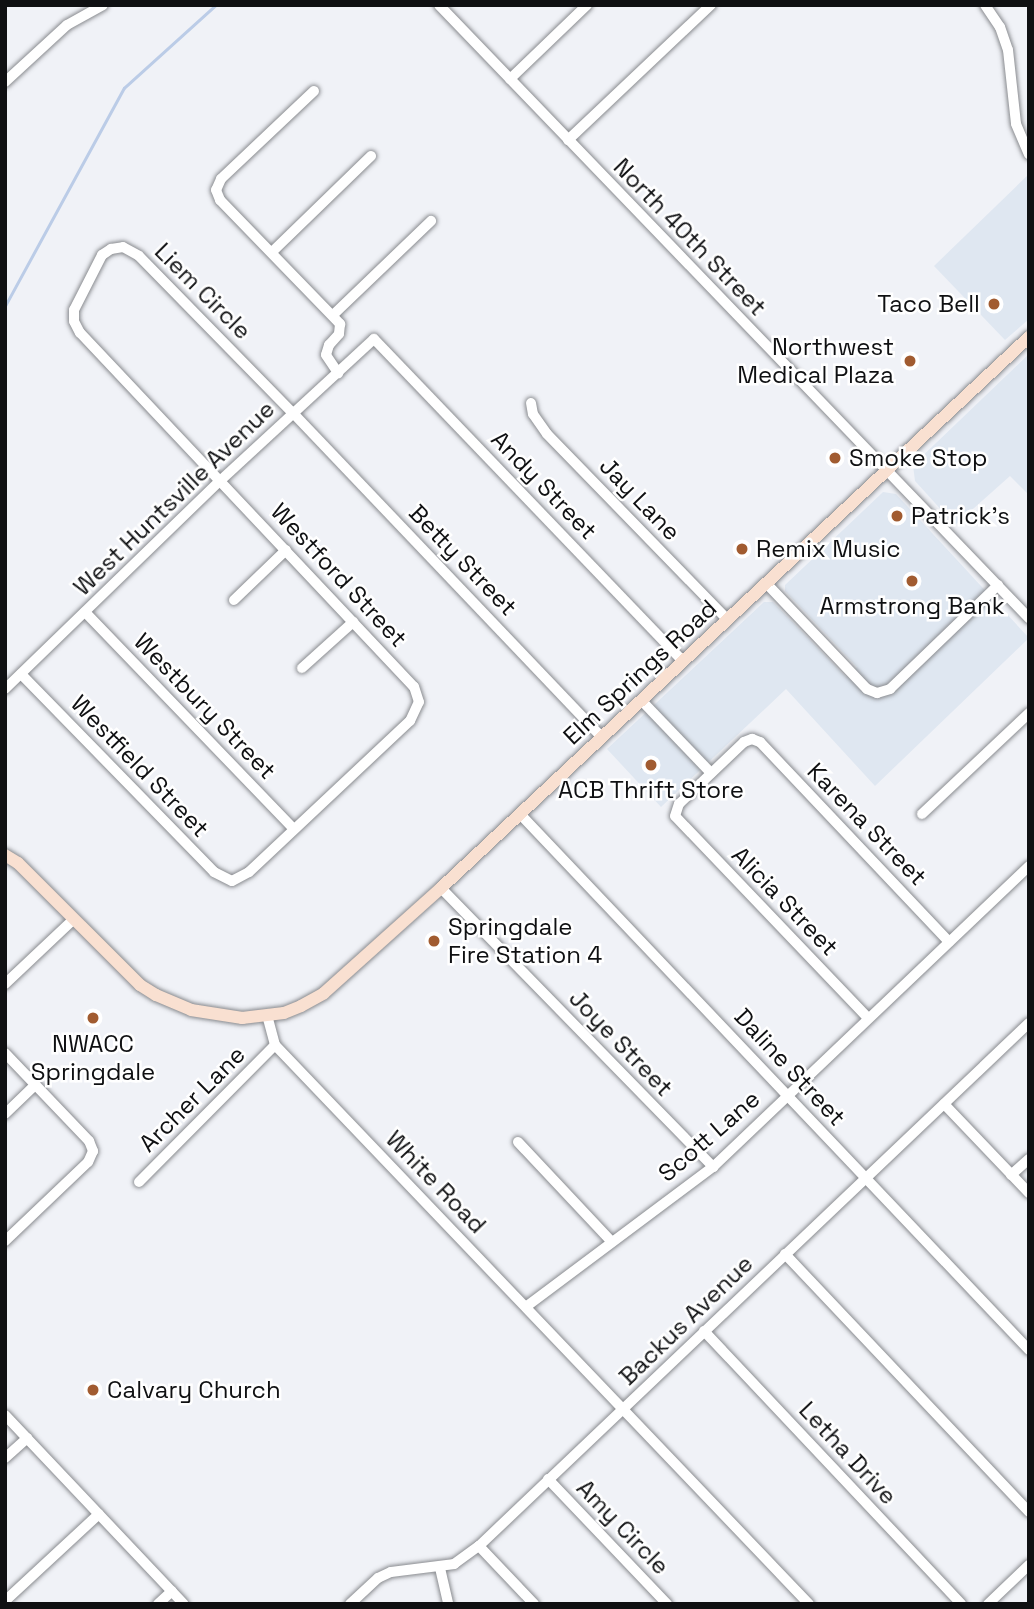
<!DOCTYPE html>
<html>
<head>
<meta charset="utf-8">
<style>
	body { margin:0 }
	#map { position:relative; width:1034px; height:1609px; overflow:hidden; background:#f0f2f7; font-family:"Space Grotesk",sans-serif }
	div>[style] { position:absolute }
	.built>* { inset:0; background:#dfe7f1 }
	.stream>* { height:2.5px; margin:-1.25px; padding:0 1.25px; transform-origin:1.25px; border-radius:1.25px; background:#bbcce7 }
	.roads { filter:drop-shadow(0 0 2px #898b8f) drop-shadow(0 0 2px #898b8f) }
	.minor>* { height:10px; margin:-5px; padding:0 5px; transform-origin:5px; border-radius:5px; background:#fff }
	.major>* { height:12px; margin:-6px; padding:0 6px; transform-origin:6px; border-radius:6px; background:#f9e0d1 }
	.dots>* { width:19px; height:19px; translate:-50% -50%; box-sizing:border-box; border:4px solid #fff; border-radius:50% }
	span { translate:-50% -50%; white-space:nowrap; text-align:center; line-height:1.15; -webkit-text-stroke:5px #fff; paint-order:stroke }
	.street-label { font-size:24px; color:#0f1012 }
	.poi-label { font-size:24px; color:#0f1012 }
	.right { translate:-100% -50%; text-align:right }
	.left { translate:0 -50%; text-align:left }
	.frame { position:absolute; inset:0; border:7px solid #0f1012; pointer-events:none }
</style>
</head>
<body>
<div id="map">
	<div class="built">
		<div style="clip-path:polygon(1029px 174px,1029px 319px,1005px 340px,934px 266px)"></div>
		<div style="clip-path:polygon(1029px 354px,1029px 495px,1010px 476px,955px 525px,915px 481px,913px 465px)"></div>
		<div style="clip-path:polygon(883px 492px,896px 494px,1029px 638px,875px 786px,786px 689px,661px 807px,607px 749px,764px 602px,773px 602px,846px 677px,857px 667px,785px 591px,785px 585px)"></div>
	</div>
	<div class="stream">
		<div style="left:5px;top:306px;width:248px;rotate:-61.4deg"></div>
		<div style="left:124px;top:88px;width:124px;rotate:-42.1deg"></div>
	</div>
	<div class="roads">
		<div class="minor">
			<div style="left:439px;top:5px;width:851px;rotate:46.1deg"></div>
			<div style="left:985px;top:5px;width:27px;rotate:56deg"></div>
			<div style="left:1000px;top:27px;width:24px;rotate:71deg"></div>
			<div style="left:1008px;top:50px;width:74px;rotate:83.8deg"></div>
			<div style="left:1016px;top:124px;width:33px;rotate:67deg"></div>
			<div style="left:510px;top:79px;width:107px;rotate:-43.9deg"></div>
			<div style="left:5px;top:82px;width:84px;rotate:-42.6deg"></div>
			<div style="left:67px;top:25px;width:41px;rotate:-29.1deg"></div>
			<div style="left:314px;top:91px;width:128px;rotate:136.6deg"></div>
			<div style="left:221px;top:179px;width:12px;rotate:114deg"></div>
			<div style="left:216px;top:190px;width:11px;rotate:68deg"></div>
			<div style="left:220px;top:200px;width:173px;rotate:45.9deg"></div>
			<div style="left:340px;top:324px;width:10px;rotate:96deg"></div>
			<div style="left:339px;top:334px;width:15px;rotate:132deg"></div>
			<div style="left:329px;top:345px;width:10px;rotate:107deg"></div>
			<div style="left:326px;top:355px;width:22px;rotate:56deg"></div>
			<div style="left:568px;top:140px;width:197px;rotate:-43.4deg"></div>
			<div style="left:272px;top:252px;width:138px;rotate:-44.1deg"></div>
			<div style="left:333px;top:315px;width:136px;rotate:-43.8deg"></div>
			<div style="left:531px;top:403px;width:11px;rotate:80deg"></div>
			<div style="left:533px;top:414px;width:24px;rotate:55deg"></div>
			<div style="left:547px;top:434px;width:258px;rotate:45.8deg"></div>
			<div style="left:766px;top:583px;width:146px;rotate:46.4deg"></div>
			<div style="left:867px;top:689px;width:11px;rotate:22deg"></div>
			<div style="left:877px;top:693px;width:14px;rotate:-17deg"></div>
			<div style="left:890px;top:689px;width:150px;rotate:-43.9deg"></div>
			<div style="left:234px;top:600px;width:72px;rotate:-43.9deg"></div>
			<div style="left:85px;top:612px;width:301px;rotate:46.1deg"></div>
			<div style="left:302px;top:668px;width:69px;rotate:-42deg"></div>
			<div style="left:21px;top:674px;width:277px;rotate:45.7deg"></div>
			<div style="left:214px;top:872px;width:20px;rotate:27deg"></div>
			<div style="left:232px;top:881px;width:19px;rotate:-28deg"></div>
			<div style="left:249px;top:872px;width:221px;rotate:-43.2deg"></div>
			<div style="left:410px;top:721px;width:21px;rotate:-65deg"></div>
			<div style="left:419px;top:702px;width:16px;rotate:-108deg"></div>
			<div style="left:414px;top:687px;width:487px;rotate:-133.3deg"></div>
			<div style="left:80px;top:333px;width:13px;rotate:-117deg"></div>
			<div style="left:74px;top:321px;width:11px;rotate:-90deg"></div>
			<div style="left:74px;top:310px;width:62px;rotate:-63deg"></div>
			<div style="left:102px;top:255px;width:11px;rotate:-34deg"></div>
			<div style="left:111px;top:249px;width:12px;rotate:-9deg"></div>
			<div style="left:123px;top:247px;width:18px;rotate:29deg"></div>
			<div style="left:139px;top:256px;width:220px;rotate:45.6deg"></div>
			<div style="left:293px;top:413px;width:448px;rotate:46.4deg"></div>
			<div style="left:5px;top:689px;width:301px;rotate:-44.1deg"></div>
			<div style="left:221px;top:480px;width:208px;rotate:-42.7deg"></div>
			<div style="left:374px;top:339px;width:446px;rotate:46.2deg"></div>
			<div style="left:641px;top:700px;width:101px;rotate:46.2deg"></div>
			<div style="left:520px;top:814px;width:739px;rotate:46.48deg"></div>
			<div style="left:922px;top:814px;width:147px;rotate:-43.3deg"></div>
			<div style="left:441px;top:888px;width:390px;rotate:45.7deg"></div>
			<div style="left:5px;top:984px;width:93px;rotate:-43.3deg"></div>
			<div style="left:267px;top:1015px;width:31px;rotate:75deg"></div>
			<div style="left:275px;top:1045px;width:773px;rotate:46.31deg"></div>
			<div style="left:868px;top:1018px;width:279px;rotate:-133.7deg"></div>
			<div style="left:675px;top:816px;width:13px;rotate:-72deg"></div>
			<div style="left:679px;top:804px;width:90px;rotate:-43.6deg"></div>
			<div style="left:744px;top:742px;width:9px;rotate:-21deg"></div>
			<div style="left:752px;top:739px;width:9px;rotate:21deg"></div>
			<div style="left:760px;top:742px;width:275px;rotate:46.6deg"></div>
			<div style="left:5px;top:1053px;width:122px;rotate:46.3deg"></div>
			<div style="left:89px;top:1141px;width:11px;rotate:68deg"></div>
			<div style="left:93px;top:1151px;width:12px;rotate:114deg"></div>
			<div style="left:88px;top:1162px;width:115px;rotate:136.4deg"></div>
			<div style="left:944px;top:1104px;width:123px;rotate:46.3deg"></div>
			<div style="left:5px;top:1114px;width:42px;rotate:-44deg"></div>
			<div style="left:518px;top:1142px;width:137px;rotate:46.8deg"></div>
			<div style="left:1011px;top:1175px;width:24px;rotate:-42deg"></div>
			<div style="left:139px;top:1182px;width:193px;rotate:-45.2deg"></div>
			<div style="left:785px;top:1254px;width:355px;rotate:46.6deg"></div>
			<div style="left:527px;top:1306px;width:232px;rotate:-36.8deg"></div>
			<div style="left:713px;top:1167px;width:436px;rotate:-43.6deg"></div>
			<div style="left:704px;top:1331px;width:375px;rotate:46.7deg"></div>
			<div style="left:5px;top:1415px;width:260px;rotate:46.6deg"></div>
			<div style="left:5px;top:1458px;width:30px;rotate:-42deg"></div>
			<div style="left:548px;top:1479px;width:173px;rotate:46.4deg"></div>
			<div style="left:479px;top:1546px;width:80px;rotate:46.5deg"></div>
			<div style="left:440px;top:1568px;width:37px;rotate:77deg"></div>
			<div style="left:5px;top:1601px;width:128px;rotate:-42.8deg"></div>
			<div style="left:158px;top:1604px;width:19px;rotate:-43deg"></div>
			<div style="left:350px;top:1604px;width:38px;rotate:-43deg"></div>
			<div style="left:378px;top:1578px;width:14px;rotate:-25deg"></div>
			<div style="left:391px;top:1572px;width:64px;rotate:-7.2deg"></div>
			<div style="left:454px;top:1564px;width:31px;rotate:-36deg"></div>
			<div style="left:479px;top:1546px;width:759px;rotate:-43.56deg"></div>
			<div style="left:988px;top:1604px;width:57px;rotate:-43.6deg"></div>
		</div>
		<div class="major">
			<div style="left:5px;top:855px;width:15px;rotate:32deg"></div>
			<div style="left:18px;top:863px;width:173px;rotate:45deg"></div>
			<div style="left:140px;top:985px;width:19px;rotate:32deg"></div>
			<div style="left:156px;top:995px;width:38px;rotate:23deg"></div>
			<div style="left:191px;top:1010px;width:52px;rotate:8.9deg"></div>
			<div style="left:242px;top:1018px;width:42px;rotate:-6.8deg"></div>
			<div style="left:284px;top:1013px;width:18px;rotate:-22deg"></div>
			<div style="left:301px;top:1006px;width:26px;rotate:-29deg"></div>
			<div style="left:324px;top:993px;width:157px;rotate:-41.9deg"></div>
			<div style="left:441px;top:888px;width:806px;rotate:-43.14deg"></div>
		</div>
	</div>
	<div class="dots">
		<div style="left:994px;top:304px;background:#a15b30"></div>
		<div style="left:910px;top:361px;background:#a15b30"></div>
		<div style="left:835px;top:458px;background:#a15b30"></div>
		<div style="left:897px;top:516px;background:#a15b30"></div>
		<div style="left:742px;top:549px;background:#a15b30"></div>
		<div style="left:912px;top:581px;background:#a15b30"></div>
		<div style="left:651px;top:765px;background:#a15b30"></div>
		<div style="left:434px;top:941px;background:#a15b30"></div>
		<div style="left:93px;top:1018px;background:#a15b30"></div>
		<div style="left:93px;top:1390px;background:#a15b30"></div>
	</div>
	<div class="street-label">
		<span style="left:690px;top:237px;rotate:46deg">North 40th Street</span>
		<span style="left:203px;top:291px;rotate:45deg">Liem Circle</span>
		<span style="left:544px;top:485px;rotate:46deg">Andy Street</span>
		<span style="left:174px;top:498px;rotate:-44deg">West Huntsville Avenue</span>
		<span style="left:640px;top:499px;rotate:46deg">Jay Lane</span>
		<span style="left:463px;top:560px;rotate:46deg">Betty Street</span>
		<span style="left:339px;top:575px;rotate:47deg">Westford Street</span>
		<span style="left:640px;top:672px;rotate:-43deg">Elm Springs Road</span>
		<span style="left:205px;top:706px;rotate:46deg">Westbury Street</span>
		<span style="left:140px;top:766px;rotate:46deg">Westfield Street</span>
		<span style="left:867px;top:824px;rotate:46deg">Karena Street</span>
		<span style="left:785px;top:901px;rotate:46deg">Alicia Street</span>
		<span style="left:621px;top:1043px;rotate:46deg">Joye Street</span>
		<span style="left:790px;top:1067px;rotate:47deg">Daline Street</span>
		<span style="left:192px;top:1099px;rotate:-45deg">Archer Lane</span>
		<span style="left:709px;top:1136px;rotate:-41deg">Scott Lane</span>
		<span style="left:436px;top:1182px;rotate:46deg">White Road</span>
		<span style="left:686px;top:1320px;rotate:-44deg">Backus Avenue</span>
		<span style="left:848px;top:1453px;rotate:47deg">Letha Drive</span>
		<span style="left:623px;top:1527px;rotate:46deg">Amy Circle</span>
	</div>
	<div class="poi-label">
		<span class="right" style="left:980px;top:304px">Taco Bell</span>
		<span class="right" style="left:894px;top:361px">Northwest<br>Medical Plaza</span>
		<span class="left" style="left:849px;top:458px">Smoke Stop</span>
		<span class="left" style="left:911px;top:516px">Patrick's</span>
		<span class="left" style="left:756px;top:549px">Remix Music</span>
		<span style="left:912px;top:606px">Armstrong Bank</span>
		<span style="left:651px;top:790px">ACB Thrift Store</span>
		<span class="left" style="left:448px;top:941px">Springdale<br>Fire Station 4</span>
		<span style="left:93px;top:1058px">NWACC<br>Springdale</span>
		<span class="left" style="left:107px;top:1390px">Calvary Church</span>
	</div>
	<div class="frame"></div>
</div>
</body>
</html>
